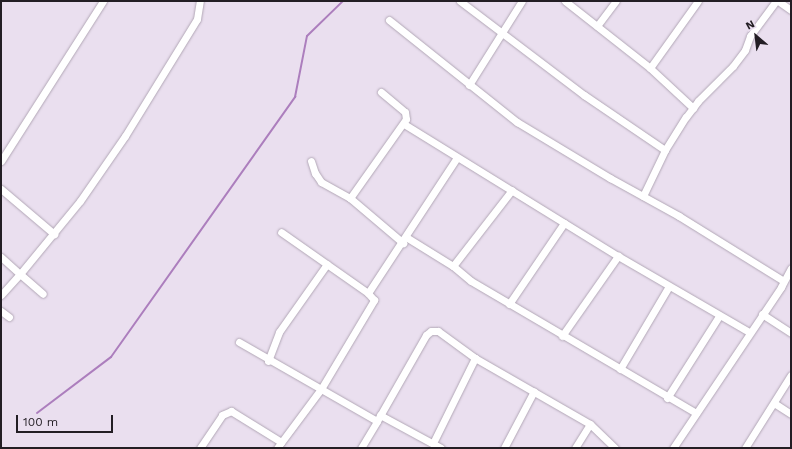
<!DOCTYPE html>
<html>
<head>
<meta charset="utf-8">
<style>
	body { margin:0 }
	#map { position:relative; width:792px; height:449px; overflow:hidden; background:#eadfef; font-family:"Work Sans",sans-serif }
	div>[style] { position:absolute }
	.stream>* { height:2px; margin:-1px; padding:0 1px; transform-origin:1px; border-radius:1px; background:#ac7ebd }
	.roads { filter:drop-shadow(0 0 1px #b2a7b6) drop-shadow(0 0 1px #b2a7b6) }
	.minor>* { height:7px; margin:-3.5px; padding:0 3.5px; transform-origin:3.5px; border-radius:3.5px; background:#fff }
	span { translate:-50% -50%; white-space:nowrap; text-align:center; line-height:1.15; -webkit-text-stroke:3.5px #eadfef; paint-order:stroke }
	.frame { position:absolute; inset:0; border:2px solid #231e24; pointer-events:none }
	.north { position:absolute; left:736px; top:16px; width:40px; height:40px; -webkit-text-stroke:3px #eadfef; paint-order:stroke; rotate:332deg; font-size:11px; font-weight:700; line-height:16px; text-align:center; color:#231e24 }
	.north::after { content:''; display:block; margin:auto; width:14px; height:18px; background:#231e24; clip-path:polygon(50% 0,100% 100%,50% 72%,0 100%) }
	.scale { position:absolute; left:16px; top:415px; width:97px; height:18px; box-sizing:border-box; border:2px solid #231e24; border-top:0; padding-left:5px; font-size:12px; line-height:14px; white-space:nowrap; color:#231e24; -webkit-text-stroke:3px #eadfef; paint-order:stroke }
</style>
</head>
<body>
<div id="map">
	<div class="stream">
		<div style="left:37px;top:413px;width:93px;rotate:-37.1deg"></div>
		<div style="left:111px;top:357px;width:319px;rotate:-54.7deg"></div>
		<div style="left:295px;top:97px;width:62px;rotate:-78.9deg"></div>
		<div style="left:307px;top:36px;width:50px;rotate:-44.2deg"></div>
	</div>
	<div class="roads">
		<div class="minor">
			<div style="left:460px;top:1px;width:156px;rotate:37.2deg"></div>
			<div style="left:584px;top:95px;width:98px;rotate:34.2deg"></div>
			<div style="left:565px;top:1px;width:108px;rotate:38.2deg"></div>
			<div style="left:650px;top:68px;width:59px;rotate:42.9deg"></div>
			<div style="left:778px;top:1px;width:16px;rotate:35deg"></div>
			<div style="left:389px;top:20px;width:164px;rotate:38.6deg"></div>
			<div style="left:517px;top:122px;width:109px;rotate:31.1deg"></div>
			<div style="left:610px;top:178px;width:79px;rotate:28.8deg"></div>
			<div style="left:679px;top:216px;width:123px;rotate:31.8deg"></div>
			<div style="left:597px;top:26px;width:31px;rotate:-53deg"></div>
			<div style="left:650px;top:68px;width:82px;rotate:-54.4deg"></div>
			<div style="left:469px;top:85px;width:99px;rotate:-57.8deg"></div>
			<div style="left:381px;top:92px;width:31px;rotate:40deg"></div>
			<div style="left:405px;top:112px;width:7px;rotate:82deg"></div>
			<div style="left:406px;top:119px;width:97px;rotate:125.3deg"></div>
			<div style="left:350px;top:198px;width:70px;rotate:40.3deg"></div>
			<div style="left:404px;top:124px;width:251px;rotate:31.7deg"></div>
			<div style="left:618px;top:256px;width:151px;rotate:30.1deg"></div>
			<div style="left:1px;top:161px;width:190px;rotate:-57.5deg"></div>
			<div style="left:311px;top:161px;width:13px;rotate:72deg"></div>
			<div style="left:315px;top:173px;width:11px;rotate:56deg"></div>
			<div style="left:321px;top:182px;width:33px;rotate:29deg"></div>
			<div style="left:1px;top:189px;width:70px;rotate:40.3deg"></div>
			<div style="left:643px;top:196px;width:51px;rotate:-64.4deg"></div>
			<div style="left:665px;top:150px;width:39px;rotate:-58deg"></div>
			<div style="left:686px;top:117px;width:20px;rotate:-53deg"></div>
			<div style="left:698px;top:101px;width:49px;rotate:-45deg"></div>
			<div style="left:733px;top:66px;width:20px;rotate:-53deg"></div>
			<div style="left:745px;top:50px;width:15px;rotate:-70deg"></div>
			<div style="left:750px;top:36px;width:44px;rotate:-53.4deg"></div>
			<div style="left:406px;top:237px;width:55px;rotate:31.7deg"></div>
			<div style="left:453px;top:266px;width:23px;rotate:40deg"></div>
			<div style="left:471px;top:281px;width:261px;rotate:30.4deg"></div>
			<div style="left:1px;top:257px;width:25px;rotate:42deg"></div>
			<div style="left:20px;top:274px;width:94px;rotate:-50.6deg"></div>
			<div style="left:80px;top:201px;width:79px;rotate:-55.3deg"></div>
			<div style="left:125px;top:136px;width:137px;rotate:-58.4deg"></div>
			<div style="left:197px;top:19px;width:18px;rotate:-81deg"></div>
			<div style="left:453px;top:266px;width:96px;rotate:-52.2deg"></div>
			<div style="left:368px;top:293px;width:160px;rotate:-56.7deg"></div>
			<div style="left:1px;top:295px;width:28px;rotate:-48deg"></div>
			<div style="left:20px;top:274px;width:30px;rotate:41deg"></div>
			<div style="left:509px;top:304px;width:98px;rotate:-55.8deg"></div>
			<div style="left:1px;top:311px;width:10px;rotate:37deg"></div>
			<div style="left:762px;top:314px;width:35px;rotate:33deg"></div>
			<div style="left:562px;top:336px;width:98px;rotate:-55deg"></div>
			<div style="left:239px;top:342px;width:159px;rotate:29.8deg"></div>
			<div style="left:377px;top:421px;width:99px;rotate:-60.3deg"></div>
			<div style="left:426px;top:335px;width:6px;rotate:-39deg"></div>
			<div style="left:431px;top:331px;width:7px"></div>
			<div style="left:438px;top:331px;width:46px;rotate:36.1deg"></div>
			<div style="left:475px;top:358px;width:133px;rotate:29.9deg"></div>
			<div style="left:590px;top:424px;width:35px;rotate:44deg"></div>
			<div style="left:268px;top:361px;width:31px;rotate:-69deg"></div>
			<div style="left:279px;top:332px;width:83px;rotate:-54.8deg"></div>
			<div style="left:620px;top:369px;width:96px;rotate:-59.4deg"></div>
			<div style="left:667px;top:398px;width:97px;rotate:-57.6deg"></div>
			<div style="left:774px;top:403px;width:20px;rotate:33deg"></div>
			<div style="left:380px;top:415px;width:69px;rotate:28.4deg"></div>
			<div style="left:433px;top:443px;width:95px;rotate:-63.7deg"></div>
			<div style="left:200px;top:448px;width:40px;rotate:-56deg"></div>
			<div style="left:222px;top:415px;width:10px;rotate:-24deg"></div>
			<div style="left:231px;top:411px;width:59px;rotate:31.8deg"></div>
			<div style="left:277px;top:448px;width:74px;rotate:-53.3deg"></div>
			<div style="left:321px;top:389px;width:104px;rotate:-59.2deg"></div>
			<div style="left:374px;top:300px;width:9px;rotate:-131deg"></div>
			<div style="left:368px;top:293px;width:106px;rotate:-145deg"></div>
			<div style="left:361px;top:448px;width:31px;rotate:-59deg"></div>
			<div style="left:504px;top:448px;width:64px;rotate:-62.2deg"></div>
			<div style="left:575px;top:448px;width:28px;rotate:-58deg"></div>
			<div style="left:673px;top:448px;width:194px;rotate:-56.1deg"></div>
			<div style="left:781px;top:287px;width:21px;rotate:-62deg"></div>
			<div style="left:745px;top:448px;width:86px;rotate:-57.8deg"></div>
		</div>
	</div>
	<div class="frame"></div>
	<div class="north">N</div>
	<div class="scale">100 m</div>
</div>
</body>
</html>
